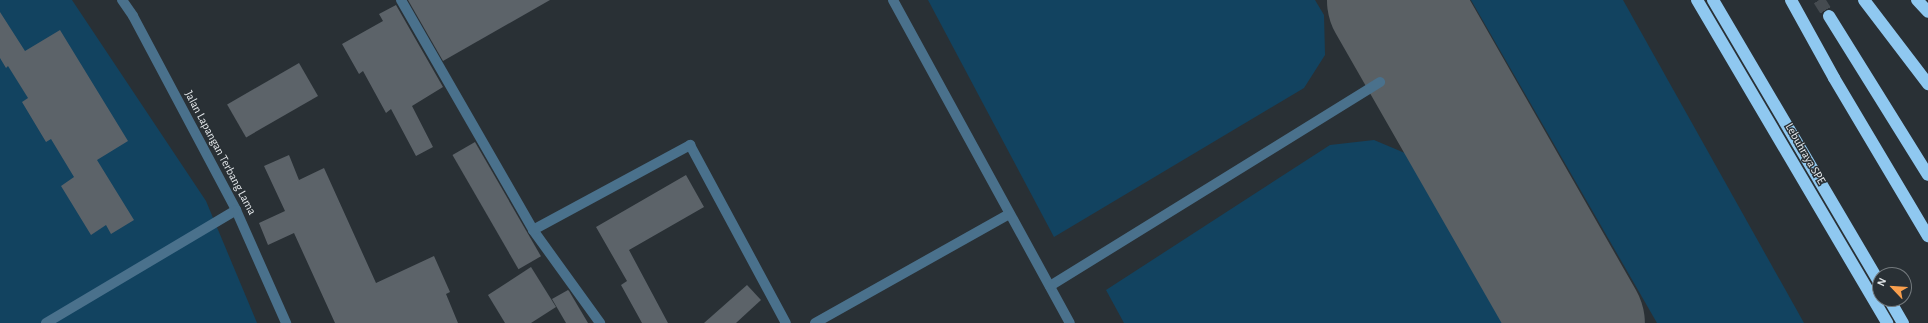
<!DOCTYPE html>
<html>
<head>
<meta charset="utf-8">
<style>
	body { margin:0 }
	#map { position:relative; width:1928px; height:323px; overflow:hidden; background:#293035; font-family:"Alegreya Sans",sans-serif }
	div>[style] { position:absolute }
	.green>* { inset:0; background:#124360 }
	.runway>* { height:133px; margin:-66.5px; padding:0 66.5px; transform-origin:66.5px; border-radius:66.5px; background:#5a6064 }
	.building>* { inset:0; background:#5c6369; transform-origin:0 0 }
	.highway-tunnel>* { height:12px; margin-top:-6px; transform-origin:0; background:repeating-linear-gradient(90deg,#454b50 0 12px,transparent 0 18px) }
	.minor>* { height:10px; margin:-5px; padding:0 5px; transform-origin:5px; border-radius:5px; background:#4a718c }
	.highway>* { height:12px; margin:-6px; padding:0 6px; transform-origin:6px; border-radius:6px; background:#8fc8f0 }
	span { translate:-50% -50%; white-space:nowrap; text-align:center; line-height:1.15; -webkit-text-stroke:3px #293035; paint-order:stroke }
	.street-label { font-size:12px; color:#e3e7ea }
	.north { position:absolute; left:1872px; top:267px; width:40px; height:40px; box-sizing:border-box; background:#293035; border:1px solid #73797d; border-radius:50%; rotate:295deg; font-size:11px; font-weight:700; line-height:16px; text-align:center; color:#e3e7ea }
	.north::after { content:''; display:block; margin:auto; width:14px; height:18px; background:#f99f4d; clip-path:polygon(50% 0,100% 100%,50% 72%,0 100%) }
</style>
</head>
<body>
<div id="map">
	<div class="green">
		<div style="clip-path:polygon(0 0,72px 0,206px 201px,257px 323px,0 323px)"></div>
		<div style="clip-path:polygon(928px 0,1315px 0,1324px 15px,1325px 55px,1304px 88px,1054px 237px)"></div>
		<div style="clip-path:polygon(1471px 0,1623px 0,1804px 323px,1657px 323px)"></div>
		<div style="clip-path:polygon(1374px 140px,1412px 156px,1508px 323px,1124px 323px,1106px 290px,1330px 145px)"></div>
	</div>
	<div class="runway">
		<div style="left:1393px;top:0;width:372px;rotate:60.2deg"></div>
	</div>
	<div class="building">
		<div style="clip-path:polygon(408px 0,550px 0,443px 61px)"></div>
		<div style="clip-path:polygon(396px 5px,443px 87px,412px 106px,433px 147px,416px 156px,391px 109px,386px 113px,363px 71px,359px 74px,342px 44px,383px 21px,379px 14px)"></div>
		<div style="clip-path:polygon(0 12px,25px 51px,60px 30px,128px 141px,97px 160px,134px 220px,111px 234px,106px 225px,91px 235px,61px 186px,74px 177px,51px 139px,46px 142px,22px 102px,28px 98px,8px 66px,6px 68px,0 58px)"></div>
		<div style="left:299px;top:63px;width:38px;height:83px;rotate:60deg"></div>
		<div style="left:475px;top:142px;width:132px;height:26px;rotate:60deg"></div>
		<div style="clip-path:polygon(289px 155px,299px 180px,324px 168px,376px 283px,434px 256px,450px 292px,446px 294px,458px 323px,335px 323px,294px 233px,268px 245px,259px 223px,285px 211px,264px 166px)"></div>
		<div style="clip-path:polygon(686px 175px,704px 207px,629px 250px,668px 323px,642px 323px,621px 285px,627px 281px,596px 227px)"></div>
		<div style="clip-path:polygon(531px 267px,556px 307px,531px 323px,505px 323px,488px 295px)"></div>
		<div style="clip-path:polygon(747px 285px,761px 300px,736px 323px,704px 323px)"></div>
		<div style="clip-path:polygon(568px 290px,569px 291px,588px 323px,566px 323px,552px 299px)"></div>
	</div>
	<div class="highway-tunnel">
		<div style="left:1819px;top:0;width:19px;rotate:58deg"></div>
	</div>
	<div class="minor">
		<div style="left:122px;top:0;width:19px;rotate:55deg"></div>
		<div style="left:133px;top:16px;width:220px;rotate:62deg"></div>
		<div style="left:236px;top:210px;width:124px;rotate:66.1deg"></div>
		<div style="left:401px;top:0;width:265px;rotate:60.1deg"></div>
		<div style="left:533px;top:230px;width:115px;rotate:54.2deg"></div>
		<div style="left:893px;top:0;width:368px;rotate:61.3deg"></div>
		<div style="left:533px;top:230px;width:179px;rotate:-28.4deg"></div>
		<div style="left:690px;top:145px;width:202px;rotate:61.7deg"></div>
		<div style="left:1050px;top:286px;width:388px;rotate:-31.7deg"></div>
		<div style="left:46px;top:323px;width:221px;rotate:-30.7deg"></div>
		<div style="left:815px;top:323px;width:223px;rotate:-29.3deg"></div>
	</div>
	<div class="highway">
		<div style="left:1697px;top:0;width:375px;rotate:59.5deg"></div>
		<div style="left:1713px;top:0;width:329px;rotate:59.5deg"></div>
		<div style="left:1791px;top:0;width:89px;rotate:61.1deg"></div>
		<div style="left:1834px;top:78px;width:184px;rotate:59.3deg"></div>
		<div style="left:1864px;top:0;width:106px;rotate:52.7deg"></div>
		<div style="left:1917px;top:0;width:16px;rotate:47deg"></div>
		<div style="left:1829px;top:16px;width:187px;rotate:58.1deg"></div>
		<div style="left:1889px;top:299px;width:28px;rotate:60deg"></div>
	</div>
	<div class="street-label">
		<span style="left:220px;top:153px;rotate:62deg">Jalan Lapangan Terbang Lama</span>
		<span style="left:1805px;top:154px;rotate:60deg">Lebuhraya SPE</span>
	</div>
	<div class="north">N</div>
</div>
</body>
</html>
